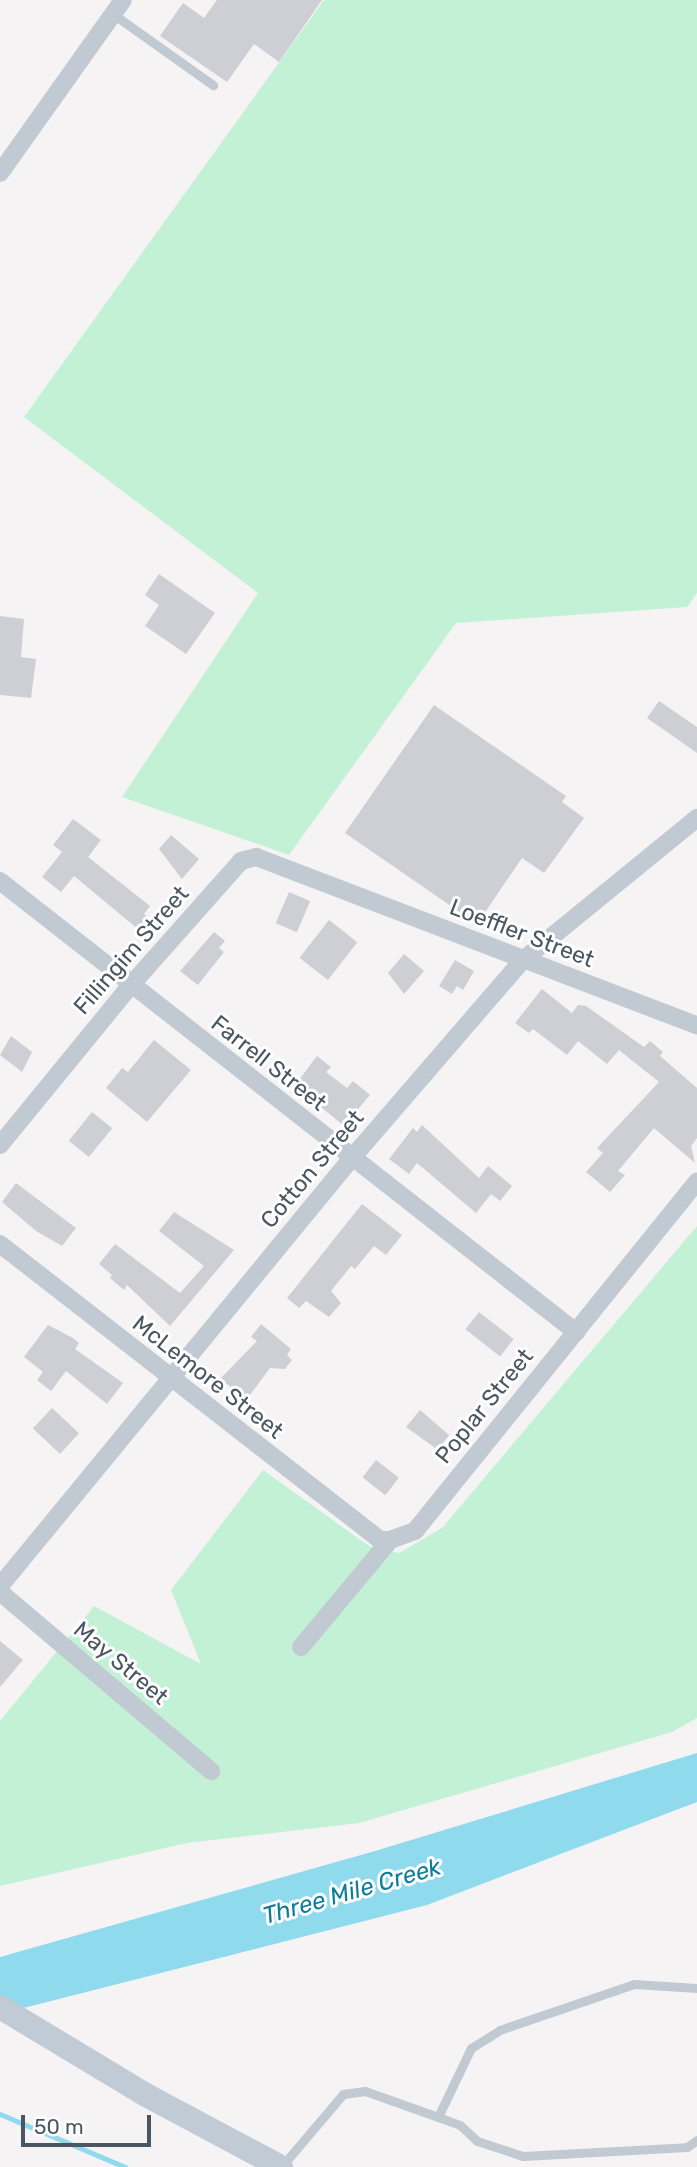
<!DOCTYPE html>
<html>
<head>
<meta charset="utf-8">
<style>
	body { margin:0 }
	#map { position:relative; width:697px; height:2167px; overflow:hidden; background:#f5f3f3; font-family:Rubik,sans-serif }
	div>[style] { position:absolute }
	.green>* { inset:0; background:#c3f1d5 }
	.water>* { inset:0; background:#90daee }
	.stream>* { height:5px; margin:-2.5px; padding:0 2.5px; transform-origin:2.5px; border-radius:2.5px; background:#90daee }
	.building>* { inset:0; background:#cdcfd5; transform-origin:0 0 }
	.lane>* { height:9px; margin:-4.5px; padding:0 4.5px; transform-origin:4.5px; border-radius:4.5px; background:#c1cad2 }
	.street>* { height:18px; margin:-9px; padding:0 9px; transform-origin:9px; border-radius:9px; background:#c1cad2 }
	.secondary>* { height:24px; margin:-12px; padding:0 12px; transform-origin:12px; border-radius:12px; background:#c1cbd6 }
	span { translate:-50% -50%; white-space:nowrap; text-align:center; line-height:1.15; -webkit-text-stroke:6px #fff; paint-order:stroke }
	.street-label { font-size:23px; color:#4a5661 }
	.water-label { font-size:24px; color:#0c7c9b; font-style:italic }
	.scale { position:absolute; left:21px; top:2115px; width:130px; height:32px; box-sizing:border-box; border:4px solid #4a5661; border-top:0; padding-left:9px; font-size:21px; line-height:24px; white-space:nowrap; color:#4a5661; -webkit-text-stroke:5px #fff; paint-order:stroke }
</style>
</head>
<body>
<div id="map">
	<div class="green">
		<div style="clip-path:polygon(324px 0,697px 0,697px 593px,687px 607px,456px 623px,289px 855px,122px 797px,258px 593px,24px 417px)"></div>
		<div style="clip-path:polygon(697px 1226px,697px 1718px,672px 1732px,359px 1823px,187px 1843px,0 1886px,0 1721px,94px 1606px,201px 1664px,171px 1590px,263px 1470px,369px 1546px,399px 1553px,442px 1528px)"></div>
	</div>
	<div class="water">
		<div style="clip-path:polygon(697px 1753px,697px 1802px,427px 1905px,0 2014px,0 1957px,375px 1851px)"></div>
	</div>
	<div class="stream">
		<div style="left:0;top:2114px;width:136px;rotate:23deg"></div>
	</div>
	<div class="building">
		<div style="clip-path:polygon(217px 0,322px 0,279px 62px,254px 44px,227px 82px,160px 36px,183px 3px,204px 18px)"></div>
		<div style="clip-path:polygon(159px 574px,215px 613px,186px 654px,145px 626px,159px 605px,145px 595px)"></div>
		<div style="clip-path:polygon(0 616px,24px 619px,21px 657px,36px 659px,31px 698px,0 695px)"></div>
		<div style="clip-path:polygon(659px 701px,697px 727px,697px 753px,647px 718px)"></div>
		<div style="clip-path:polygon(434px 705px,566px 796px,562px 802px,584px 818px,544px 873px,522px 858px,477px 924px,345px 833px)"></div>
		<div style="clip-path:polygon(73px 819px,101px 840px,88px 857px,150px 906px,144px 914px,149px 918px,139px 930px,74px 876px,61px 892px,42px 877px,62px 852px,53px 845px)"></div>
		<div style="clip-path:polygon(171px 835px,199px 859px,182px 879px,159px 849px)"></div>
		<div style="left:289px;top:892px;width:23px;height:34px;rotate:23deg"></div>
		<div style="left:329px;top:920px;width:36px;height:48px;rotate:38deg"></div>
		<div style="clip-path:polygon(214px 932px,225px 941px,219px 948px,224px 952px,198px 985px,180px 971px)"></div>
		<div style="clip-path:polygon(404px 954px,424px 971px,404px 994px,388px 973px)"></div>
		<div style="clip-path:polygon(455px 960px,474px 971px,463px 990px,457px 986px,452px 994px,439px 986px)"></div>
		<div style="clip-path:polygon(542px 989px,572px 1013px,578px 1005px,586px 1006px,644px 1047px,650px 1041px,663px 1052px,660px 1056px,697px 1088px,697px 1138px,691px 1146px,695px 1163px,654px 1128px,618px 1171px,625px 1175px,610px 1192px,586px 1172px,603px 1153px,597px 1148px,659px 1082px,619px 1050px,607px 1064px,578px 1041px,567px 1055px,533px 1029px,529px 1033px,515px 1023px)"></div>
		<div style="clip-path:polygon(11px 1036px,32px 1052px,22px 1072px,0 1055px)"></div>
		<div style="clip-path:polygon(154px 1040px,191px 1070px,147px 1122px,106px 1088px,122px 1068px,128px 1072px)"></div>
		<div style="clip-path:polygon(317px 1056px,331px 1067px,326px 1072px,347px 1088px,353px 1081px,370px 1095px,344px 1126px,299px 1089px,303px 1085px,298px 1081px)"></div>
		<div style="left:92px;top:1112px;width:26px;height:37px;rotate:39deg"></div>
		<div style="clip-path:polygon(422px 1125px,479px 1178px,488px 1166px,512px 1186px,500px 1201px,491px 1194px,476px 1213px,417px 1163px,409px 1174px,389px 1159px,413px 1128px,417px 1132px)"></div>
		<div style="clip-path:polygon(16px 1183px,76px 1228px,62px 1246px,36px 1231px,2px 1202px)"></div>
		<div style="clip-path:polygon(362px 1204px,402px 1235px,386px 1255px,374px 1246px,355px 1269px,351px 1266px,331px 1291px,341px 1303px,329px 1317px,306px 1301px,299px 1308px,287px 1298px)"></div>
		<div style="clip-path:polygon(174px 1212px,234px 1250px,170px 1326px,127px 1285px,124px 1290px,110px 1278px,112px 1275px,99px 1264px,115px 1244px,180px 1293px,204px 1266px,159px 1231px)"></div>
		<div style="left:479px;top:1312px;width:44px;height:22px;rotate:38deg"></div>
		<div style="clip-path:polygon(261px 1324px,291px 1349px,287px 1355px,292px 1360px,285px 1369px,270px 1368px,247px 1399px,220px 1379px,257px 1341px,251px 1337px)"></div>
		<div style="clip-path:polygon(48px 1325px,73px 1338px,79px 1343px,75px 1349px,123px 1383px,107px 1404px,66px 1371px,51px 1391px,37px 1380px,43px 1372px,24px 1357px)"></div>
		<div style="left:52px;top:1408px;width:37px;height:28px;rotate:43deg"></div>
		<div style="clip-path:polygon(420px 1410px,449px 1435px,438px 1450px,406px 1427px)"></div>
		<div style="left:376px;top:1460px;width:29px;height:22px;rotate:38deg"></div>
		<div style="clip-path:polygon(0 1641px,23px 1660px,0 1687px)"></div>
	</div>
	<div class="lane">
		<div style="left:113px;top:14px;width:123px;rotate:35.4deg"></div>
		<div style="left:697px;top:1988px;width:63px;rotate:-176.4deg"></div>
		<div style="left:634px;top:1984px;width:142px;rotate:161.1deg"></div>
		<div style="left:500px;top:2030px;width:34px;rotate:148deg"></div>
		<div style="left:471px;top:2048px;width:76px;rotate:115.6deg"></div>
		<div style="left:438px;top:2117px;width:23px;rotate:20deg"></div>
		<div style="left:460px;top:2125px;width:23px;rotate:43deg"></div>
		<div style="left:477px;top:2141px;width:48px;rotate:18.1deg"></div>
		<div style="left:523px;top:2156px;width:164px;rotate:-3.1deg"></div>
		<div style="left:687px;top:2147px;width:12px;rotate:-35deg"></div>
		<div style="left:282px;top:2166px;width:94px;rotate:-49.7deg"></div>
		<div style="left:343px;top:2094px;width:22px;rotate:-8deg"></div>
		<div style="left:365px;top:2091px;width:77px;rotate:19.6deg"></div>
	</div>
	<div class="street">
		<div style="left:0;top:173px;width:212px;rotate:-54.6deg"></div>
		<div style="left:0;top:881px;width:732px;rotate:38.06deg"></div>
		<div style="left:0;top:1145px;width:207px;rotate:-50.7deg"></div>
		<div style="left:131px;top:985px;width:166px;rotate:-48.4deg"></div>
		<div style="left:241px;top:861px;width:16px;rotate:-15deg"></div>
		<div style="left:256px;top:857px;width:472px;rotate:20.9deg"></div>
		<div style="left:0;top:1244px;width:482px;rotate:37.9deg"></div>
		<div style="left:380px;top:1540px;width:10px"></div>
		<div style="left:0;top:1586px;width:553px;rotate:-50.58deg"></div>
		<div style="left:351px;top:1159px;width:263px;rotate:-49.2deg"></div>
		<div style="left:523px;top:960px;width:225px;rotate:-39.2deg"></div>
		<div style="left:0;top:1592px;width:277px;rotate:40.3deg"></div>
		<div style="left:301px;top:1647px;width:139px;rotate:-50.2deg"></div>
		<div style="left:390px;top:1540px;width:27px;rotate:-20deg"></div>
		<div style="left:415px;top:1531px;width:449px;rotate:-51.1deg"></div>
	</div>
	<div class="secondary">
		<div style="left:0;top:2007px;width:170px;rotate:31.1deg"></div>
		<div style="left:146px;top:2095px;width:153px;rotate:28.1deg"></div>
	</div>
	<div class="street-label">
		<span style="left:522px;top:933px;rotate:21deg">Loeffler Street</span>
		<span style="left:131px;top:950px;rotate:-49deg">Fillingim Street</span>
		<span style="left:269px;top:1063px;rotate:38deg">Farrell Street</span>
		<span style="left:312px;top:1169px;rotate:-50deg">Cotton Street</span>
		<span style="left:208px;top:1377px;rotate:38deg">McLemore Street</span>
		<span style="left:484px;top:1406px;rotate:-51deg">Poplar Street</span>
		<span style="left:121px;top:1663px;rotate:40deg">May Street</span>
	</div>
	<div class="water-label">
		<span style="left:352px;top:1892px;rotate:-16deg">Three Mile Creek</span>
	</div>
	<div class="scale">50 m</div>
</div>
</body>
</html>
